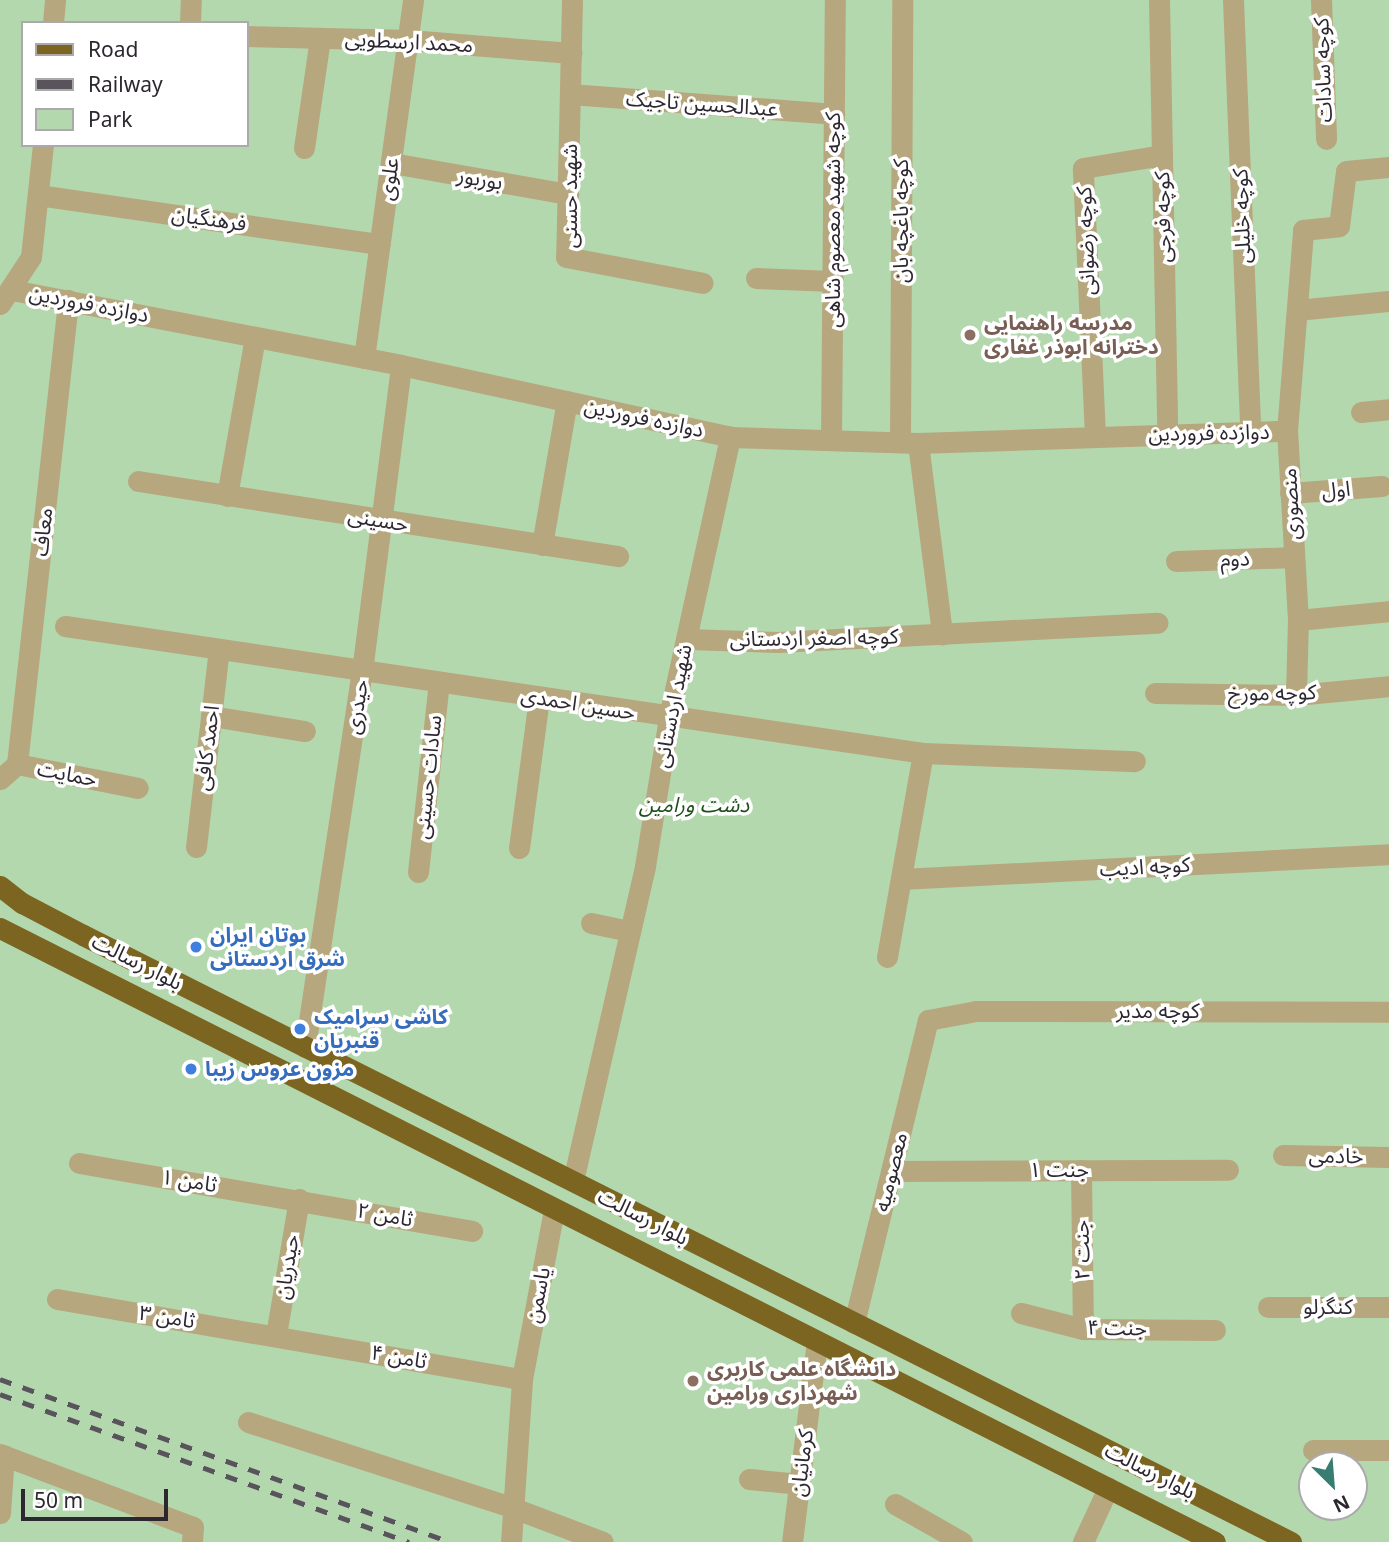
<!DOCTYPE html>
<html>
<head>
<meta charset="utf-8">
<style>
	body { margin:0 }
	#map { position:relative; width:1389px; height:1542px; overflow:hidden; background:#fbf5ff; font-family:Georgia,"Noto Sans Arabic",serif }
	div>[style] { position:absolute }
	.green>* { inset:0; background:#b3d8ae }
	.minor>* { height:21px; margin:-10.5px; padding:0 10.5px; transform-origin:10.5px; border-radius:10.5px; background:#b7a77e }
	.major>* { height:21px; margin:-10.5px; padding:0 10.5px; transform-origin:10.5px; border-radius:10.5px; background:#7c6421 }
	.rail>* { height:5px; margin-top:-2.5px; transform-origin:0; background:repeating-linear-gradient(90deg,#59535c 0 12px,transparent 0 24px) }
	.dots>* { width:19px; height:19px; translate:-50% -50%; box-sizing:border-box; border:4px solid #fff; border-radius:50% }
	span { translate:-50% -50%; white-space:nowrap; text-align:center; line-height:1.15; -webkit-text-stroke:7px #fff; paint-order:stroke }
	.street-label { font-size:21px; color:#2d2730 }
	.education-label { font-size:21px; color:#785e54; font-weight:700 }
	.left { translate:0 -50%; text-align:left }
	.park-label { font-size:21px; color:#1f511b; font-style:italic }
	.shop-label { font-size:21px; color:#366cbe; font-weight:700 }
	.legend { position:absolute; left:21px; top:21px; width:228px; height:126px; box-sizing:border-box; background:#fff; border:2px solid #aba9ac; margin:0; padding:9px 12px; list-style:none; font-size:21px; color:#2d2730 }
	.legend li { display:flex; align-items:center; gap:14px; height:35px }
	.legend b { width:35px; border:2px solid #aba9ac }
	.north { position:absolute; left:1298px; top:1451px; width:70px; height:70px; box-sizing:border-box; background:#fff; border:2px solid #aba9ac; border-radius:50%; rotate:155deg; font-size:19px; font-weight:700; line-height:28px; text-align:center; color:#2d2730 }
	.north::after { content:''; display:block; margin:auto; width:24px; height:32px; background:#377d73; clip-path:polygon(50% 0,100% 100%,50% 72%,0 100%) }
	.scale { position:absolute; left:21px; top:1489px; width:147px; height:32px; box-sizing:border-box; border:4px solid #2d2730; border-top:0; padding-left:9px; font-size:21px; line-height:24px; white-space:nowrap; color:#2d2730; -webkit-text-stroke:5px #fff; paint-order:stroke }
</style>
</head>
<body>
<div id="map">
	<div class="green">
		<div style="clip-path:polygon(evenodd,0 0,1389px 0,1389px 1542px,0 1542px,0 0,23px 23px,247px 23px,247px 145px,23px 145px,23px 23px,0 0,1312px 1465px,1354px 1465px,1354px 1507px,1312px 1507px,1312px 1465px)"></div>
	</div>
	<div class="minor">
		<div style="left:572px;top:0;width:257px;rotate:91.3deg"></div>
		<div style="left:566px;top:257px;width:139px;rotate:10.7deg"></div>
		<div style="left:1159px;top:0;width:434px;rotate:88.9deg"></div>
		<div style="left:1233px;top:0;width:432px;rotate:87.7deg"></div>
		<div style="left:1321px;top:0;width:139px;rotate:87.9deg"></div>
		<div style="left:53px;top:23px;width:23px;rotate:-85deg"></div>
		<div style="left:190px;top:23px;width:23px;rotate:-88deg"></div>
		<div style="left:247px;top:36px;width:162px;rotate:1.4deg"></div>
		<div style="left:409px;top:40px;width:163px;rotate:4.6deg"></div>
		<div style="left:570px;top:94px;width:265px;rotate:4.3deg"></div>
		<div style="left:304px;top:148px;width:111px;rotate:-81.7deg"></div>
		<div style="left:392px;top:163px;width:179px;rotate:10deg"></div>
		<div style="left:38px;top:195px;width:345px;rotate:8.2deg"></div>
		<div style="left:756px;top:278px;width:77px;rotate:2.2deg"></div>
		<div style="left:12px;top:290px;width:396px;rotate:10.9deg"></div>
		<div style="left:401px;top:365px;width:337px;rotate:12.3deg"></div>
		<div style="left:730px;top:437px;width:188px;rotate:1.8deg"></div>
		<div style="left:918px;top:443px;width:369px;rotate:-1.9deg"></div>
		<div style="left:0;top:304px;width:56px;rotate:-56.6deg"></div>
		<div style="left:31px;top:257px;width:113px;rotate:-83.9deg"></div>
		<div style="left:1297px;top:310px;width:92px;rotate:-5.6deg"></div>
		<div style="left:364px;top:358px;width:361px;rotate:-82.2deg"></div>
		<div style="left:1361px;top:412px;width:28px;rotate:-6deg"></div>
		<div style="left:1095px;top:436px;width:268px;rotate:-92.6deg"></div>
		<div style="left:1083px;top:168px;width:80px;rotate:-9.3deg"></div>
		<div style="left:831px;top:440px;width:440px;rotate:-89.5deg"></div>
		<div style="left:900px;top:442px;width:442px;rotate:-89.7deg"></div>
		<div style="left:918px;top:443px;width:193px;rotate:82.8deg"></div>
		<div style="left:138px;top:481px;width:486px;rotate:8.9deg"></div>
		<div style="left:1290px;top:493px;width:92px;rotate:-4.4deg"></div>
		<div style="left:227px;top:496px;width:161px;rotate:-80deg"></div>
		<div style="left:542px;top:545px;width:146px;rotate:-80.2deg"></div>
		<div style="left:1176px;top:561px;width:118px;rotate:-1.9deg"></div>
		<div style="left:1298px;top:620px;width:91px;rotate:-5.6deg"></div>
		<div style="left:65px;top:626px;width:867px;rotate:8.42deg"></div>
		<div style="left:923px;top:753px;width:212px;rotate:2.2deg"></div>
		<div style="left:686px;top:639px;width:92px;rotate:1.9deg"></div>
		<div style="left:778px;top:642px;width:380px;rotate:-2.9deg"></div>
		<div style="left:1155px;top:693px;width:141px;rotate:0.8deg"></div>
		<div style="left:1296px;top:695px;width:93px;rotate:-5.5deg"></div>
		<div style="left:1296px;top:695px;width:75px;rotate:-88.5deg"></div>
		<div style="left:1298px;top:620px;width:189px;rotate:-93.3deg"></div>
		<div style="left:1287px;top:431px;width:202px;rotate:-85.4deg"></div>
		<div style="left:1303px;top:230px;width:36px;rotate:-6deg"></div>
		<div style="left:1339px;top:226px;width:55px;rotate:-82.7deg"></div>
		<div style="left:1346px;top:171px;width:43px;rotate:-5.3deg"></div>
		<div style="left:211px;top:716px;width:95px;rotate:9.1deg"></div>
		<div style="left:17px;top:764px;width:467px;rotate:-83.7deg"></div>
		<div style="left:0;top:779px;width:23px;rotate:-41deg"></div>
		<div style="left:17px;top:764px;width:123px;rotate:11.2deg"></div>
		<div style="left:196px;top:847px;width:199px;rotate:-83.4deg"></div>
		<div style="left:519px;top:848px;width:151px;rotate:-82.4deg"></div>
		<div style="left:418px;top:872px;width:191px;rotate:-83.7deg"></div>
		<div style="left:901px;top:879px;width:489px;rotate:-2.9deg"></div>
		<div style="left:591px;top:923px;width:40px;rotate:12deg"></div>
		<div style="left:887px;top:957px;width:207px;rotate:-80deg"></div>
		<div style="left:305px;top:1047px;width:380px;rotate:-81.4deg"></div>
		<div style="left:362px;top:671px;width:308px;rotate:-82.7deg"></div>
		<div style="left:1283px;top:1155px;width:106px;rotate:1.1deg"></div>
		<div style="left:79px;top:1163px;width:399px;rotate:9.8deg"></div>
		<div style="left:1081px;top:1170px;width:159px;rotate:89.3deg"></div>
		<div style="left:891px;top:1171px;width:337px;rotate:-0.2deg"></div>
		<div style="left:573px;top:1181px;width:323px;rotate:-77.1deg"></div>
		<div style="left:645px;top:866px;width:151px;rotate:-80.8deg"></div>
		<div style="left:669px;top:717px;width:287px;rotate:-77.7deg"></div>
		<div style="left:57px;top:1299px;width:472px;rotate:9.8deg"></div>
		<div style="left:1268px;top:1307px;width:121px"></div>
		<div style="left:1021px;top:1313px;width:64px;rotate:14.5deg"></div>
		<div style="left:1083px;top:1329px;width:132px;rotate:0.4deg"></div>
		<div style="left:854px;top:1323px;width:312px;rotate:-76.3deg"></div>
		<div style="left:928px;top:1020px;width:49px;rotate:-10.6deg"></div>
		<div style="left:976px;top:1011px;width:413px;rotate:0.1deg"></div>
		<div style="left:276px;top:1335px;width:138px;rotate:-80.4deg"></div>
		<div style="left:248px;top:1422px;width:276px;rotate:17.9deg"></div>
		<div style="left:511px;top:1507px;width:98px;rotate:20.8deg"></div>
		<div style="left:1313px;top:1450px;width:76px"></div>
		<div style="left:0;top:1454px;width:206px;rotate:20.7deg"></div>
		<div style="left:193px;top:1527px;width:15px;rotate:94deg"></div>
		<div style="left:749px;top:1479px;width:51px;rotate:5.6deg"></div>
		<div style="left:895px;top:1504px;width:77px;rotate:29.6deg"></div>
		<div style="left:0;top:1513px;width:58px;rotate:-86.1deg"></div>
		<div style="left:511px;top:1542px;width:163px;rotate:-86.1deg"></div>
		<div style="left:522px;top:1379px;width:172px;rotate:-79.3deg"></div>
		<div style="left:792px;top:1542px;width:202px;rotate:-82.9deg"></div>
		<div style="left:1083px;top:1542px;width:60px;rotate:-65.2deg"></div>
	</div>
	<div class="major">
		<div style="left:0;top:886px;width:28px;rotate:38deg"></div>
		<div style="left:22px;top:903px;width:69px;rotate:27.7deg"></div>
		<div style="left:83px;top:935px;width:1352px;rotate:26.68deg"></div>
		<div style="left:0;top:928px;width:1361px;rotate:26.81deg"></div>
	</div>
	<div class="rail">
		<div style="left:0;top:1379px;width:479px;rotate:19.9deg"></div>
		<div style="left:0;top:1394px;width:435px;rotate:19.9deg"></div>
	</div>
	<div class="dots">
		<div style="left:970px;top:335px;background:#8d6e63"></div>
		<div style="left:196px;top:947px;background:#3f7fe0"></div>
		<div style="left:300px;top:1029px;background:#3f7fe0"></div>
		<div style="left:191px;top:1069px;background:#3f7fe0"></div>
		<div style="left:693px;top:1381px;background:#8d6e63"></div>
	</div>
	<div class="street-label">
		<span style="left:409px;top:42px;rotate:3deg">محمد ارسطویی</span>
		<span style="left:1323px;top:70px;rotate:-92deg">کوچه سادات</span>
		<span style="left:702px;top:104px;rotate:4deg">عبدالحسین تاجیک</span>
		<span style="left:389px;top:179px;rotate:-82deg">علوی</span>
		<span style="left:480px;top:179px;rotate:10deg">بوربور</span>
		<span style="left:570px;top:196px;rotate:-90deg">شهید حسنی</span>
		<span style="left:1242px;top:216px;rotate:-92deg">کوچه خلیلی</span>
		<span style="left:1163px;top:217px;rotate:-91deg">کوچه فرجی</span>
		<span style="left:209px;top:219px;rotate:8deg">فرهنگیان</span>
		<span style="left:833px;top:220px;rotate:-90deg">کوچه شهید معصوم شاهی</span>
		<span style="left:901px;top:221px;rotate:-90deg">کوچه باغچه بان</span>
		<span style="left:1086px;top:241px;rotate:-92deg">کوچه رضوانی</span>
		<span style="left:89px;top:304px;rotate:11deg">دوازده فروردین</span>
		<span style="left:644px;top:418px;rotate:12deg">دوازده فروردین</span>
		<span style="left:1209px;top:433px;rotate:-1deg">دوازده فروردین</span>
		<span style="left:1336px;top:490px;rotate:-5deg">اول</span>
		<span style="left:1291px;top:504px;rotate:-93deg">منصوری</span>
		<span style="left:378px;top:520px;rotate:9deg">حسینی</span>
		<span style="left:43px;top:532px;rotate:-84deg">معاف</span>
		<span style="left:1235px;top:559px;rotate:-2deg">دوم</span>
		<span style="left:814px;top:638px;rotate:-1deg">کوچه اصغر اردستانی</span>
		<span style="left:1272px;top:693px;rotate:-1deg">کوچه مورخ</span>
		<span style="left:578px;top:704px;rotate:9deg">حسین احمدی</span>
		<span style="left:673px;top:706px;rotate:-79deg">شهید اردستانی</span>
		<span style="left:357px;top:707px;rotate:-81deg">حیدری</span>
		<span style="left:207px;top:748px;rotate:-83deg">احمد کافی</span>
		<span style="left:67px;top:774px;rotate:11deg">حمایت</span>
		<span style="left:428px;top:777px;rotate:-84deg">سادات حسینی</span>
		<span style="left:1145px;top:867px;rotate:-3deg">کوچه ادیب</span>
		<span style="left:137px;top:962px;rotate:27deg">بلوار رسالت</span>
		<span style="left:1158px;top:1011px">کوچه مدیر</span>
		<span style="left:1336px;top:1156px;rotate:1deg">خادمی</span>
		<span style="left:1059px;top:1170px">جنت ۱</span>
		<span style="left:891px;top:1172px;rotate:-76deg">معصومیه</span>
		<span style="left:189px;top:1181px;rotate:9deg">ثامن ۱</span>
		<span style="left:385px;top:1215px;rotate:10deg">ثامن ۲</span>
		<span style="left:643px;top:1217px;rotate:27deg">بلوار رسالت</span>
		<span style="left:1082px;top:1250px;rotate:-91deg">جنت ۲</span>
		<span style="left:287px;top:1267px;rotate:-81deg">حیدریان</span>
		<span style="left:538px;top:1295px;rotate:-79deg">یاسمن</span>
		<span style="left:1328px;top:1307px">کنگرلو</span>
		<span style="left:167px;top:1317px;rotate:9deg">ثامن ۳</span>
		<span style="left:1117px;top:1328px;rotate:1deg">جنت ۴</span>
		<span style="left:399px;top:1357px;rotate:10deg">ثامن ۴</span>
		<span style="left:802px;top:1463px;rotate:-83deg">کرمانیان</span>
		<span style="left:1150px;top:1471px;rotate:27deg">بلوار رسالت</span>
	</div>
	<div class="education-label">
		<span class="left" style="left:984px;top:335px">مدرسه راهنمایی<br>دخترانه ابوذر غفاری</span>
		<span class="left" style="left:707px;top:1381px">دانشگاه علمی کاربری<br>شهرداری ورامین</span>
	</div>
	<div class="park-label">
		<span style="left:694px;top:805px">دشت ورامین</span>
	</div>
	<div class="shop-label">
		<span class="left" style="left:210px;top:947px">بوتان ایران<br>شرق اردستانی</span>
		<span class="left" style="left:314px;top:1029px">کاشی سرامیک<br>قنبریان</span>
		<span class="left" style="left:205px;top:1069px">مزون عروس زیبا</span>
	</div>
	<ul class="legend">
	<li><b style="height:9px;background:#7c6421"></b>Road</li>
	<li><b style="height:9px;background:#59535c"></b>Railway</li>
	<li><b style="height:19px;background:#b3d8ae"></b>Park</li>
	</ul>
	<div class="north">N</div>
	<div class="scale">50 m</div>
</div>
</body>
</html>
